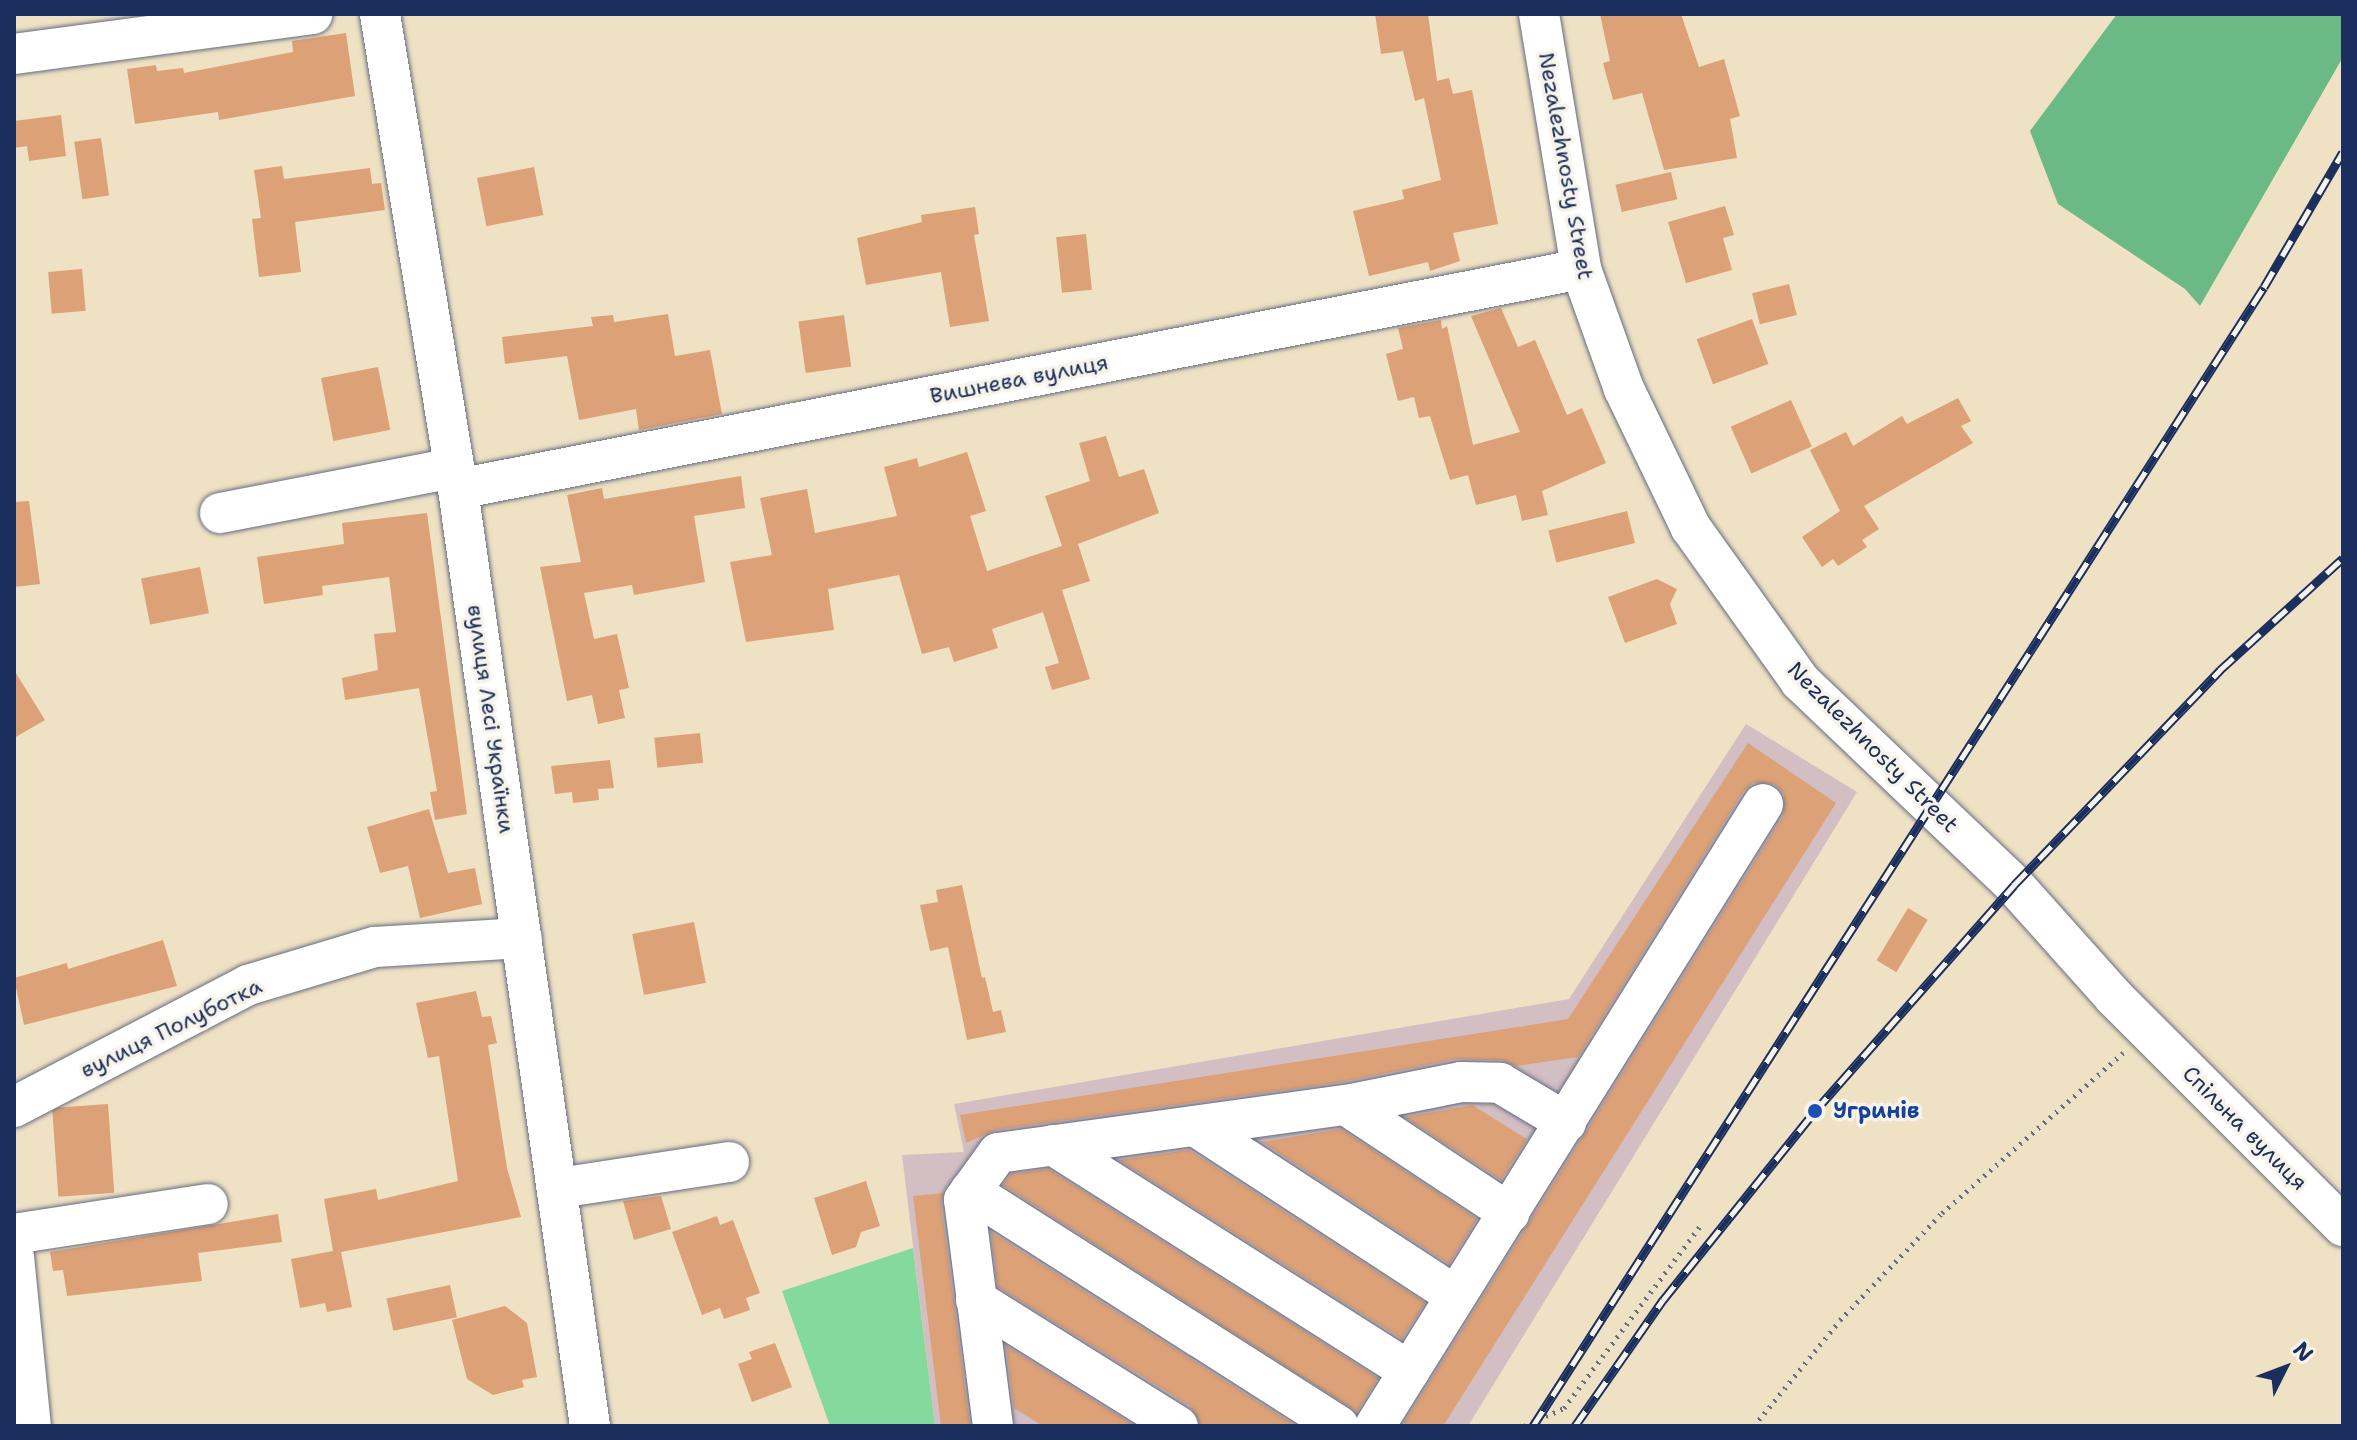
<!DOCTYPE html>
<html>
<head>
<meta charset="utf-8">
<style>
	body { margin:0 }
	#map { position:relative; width:2357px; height:1440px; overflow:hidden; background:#efe1c3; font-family:"Shantell Sans",sans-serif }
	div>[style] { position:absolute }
	.industrial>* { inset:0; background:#d2bec3 }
	.green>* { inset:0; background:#84d99c }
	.forest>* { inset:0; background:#6bb984 }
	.building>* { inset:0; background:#dca176; transform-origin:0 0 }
	.path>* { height:5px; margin-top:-2.5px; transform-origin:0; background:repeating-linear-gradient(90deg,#656d81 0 2px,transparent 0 8px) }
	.roads { filter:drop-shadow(0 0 2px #656d81) drop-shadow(0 0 2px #656d81) }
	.minor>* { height:40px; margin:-20px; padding:0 20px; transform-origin:20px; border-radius:20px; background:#fff }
	.rail>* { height:9px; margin-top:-4.5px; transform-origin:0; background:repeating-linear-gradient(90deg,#f7f3e8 0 18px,#1b2f5e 0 36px); box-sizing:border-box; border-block:2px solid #1b2f5e }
	.dots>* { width:22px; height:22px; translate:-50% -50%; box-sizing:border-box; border:4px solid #f7f3e8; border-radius:50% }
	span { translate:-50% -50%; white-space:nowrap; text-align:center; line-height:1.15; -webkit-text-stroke:7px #f7f3e8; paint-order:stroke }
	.street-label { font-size:22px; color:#1b2f5e }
	.transit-label { font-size:22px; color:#164399; font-weight:700 }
	.left { translate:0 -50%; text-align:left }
	.frame { position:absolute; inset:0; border:16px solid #1b2f5e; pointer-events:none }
	.north { position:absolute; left:2245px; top:1328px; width:80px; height:80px; -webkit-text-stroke:6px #f7f3e8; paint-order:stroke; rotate:48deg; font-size:22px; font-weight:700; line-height:32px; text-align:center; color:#1b2f5e }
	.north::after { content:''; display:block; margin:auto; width:28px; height:36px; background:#1b2f5e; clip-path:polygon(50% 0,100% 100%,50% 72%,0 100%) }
</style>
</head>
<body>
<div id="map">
	<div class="industrial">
		<div style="clip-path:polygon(1746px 724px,1857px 792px,1468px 1426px,935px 1426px,902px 1155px,964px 1152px,954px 1104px,1569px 999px)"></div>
	</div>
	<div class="green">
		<div style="clip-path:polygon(913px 1248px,935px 1426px,830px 1426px,782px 1291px)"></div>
	</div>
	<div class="forest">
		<div style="clip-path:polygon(2117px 14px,2343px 14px,2343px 57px,2200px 306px,2185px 289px,2058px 204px,2030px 131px)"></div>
	</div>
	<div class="building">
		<div style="clip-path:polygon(1375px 14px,1428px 14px,1437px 81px,1449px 78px,1453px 94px,1472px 90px,1498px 224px,1453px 233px,1460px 261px,1430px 271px,1428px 262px,1369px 276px,1353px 211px,1404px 199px,1402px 190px,1441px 180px,1424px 98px,1415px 101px,1403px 51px,1381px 54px)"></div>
		<div style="clip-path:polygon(1600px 14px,1681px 14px,1699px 67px,1724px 59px,1740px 116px,1730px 119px,1737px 158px,1664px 170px,1642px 93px,1613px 100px,1603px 63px,1610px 61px)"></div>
		<div style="clip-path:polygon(346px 33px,355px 96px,219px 120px,218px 112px,135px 124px,127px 69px,156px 65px,157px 71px,183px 68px,184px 73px,293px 52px,292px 41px)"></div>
		<div style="clip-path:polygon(61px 115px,66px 156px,29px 161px,27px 146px,14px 148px,14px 121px)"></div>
		<div style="left:101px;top:138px;width:58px;height:27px;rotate:82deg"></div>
		<div style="clip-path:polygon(282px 166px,284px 179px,370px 168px,372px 184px,381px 183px,385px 210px,295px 222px,301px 272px,259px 277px,252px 219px,261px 218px,254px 170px)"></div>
		<div style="left:534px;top:167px;width:49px;height:58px;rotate:79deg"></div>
		<div style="left:1671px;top:172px;width:28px;height:57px;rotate:77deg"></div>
		<div style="clip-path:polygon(1725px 206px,1734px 235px,1723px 238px,1732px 270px,1686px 283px,1668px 222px)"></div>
		<div style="clip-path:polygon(975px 207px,979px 234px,974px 235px,989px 321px,950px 327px,941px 272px,866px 285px,857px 238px,922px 222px,921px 215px)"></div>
		<div style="left:1086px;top:234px;width:56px;height:30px;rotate:84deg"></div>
		<div style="left:82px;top:269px;width:42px;height:34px;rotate:85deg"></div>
		<div style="left:1789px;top:284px;width:32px;height:38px;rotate:76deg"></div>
		<div style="clip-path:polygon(1501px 308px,1518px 347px,1535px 340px,1567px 415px,1582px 408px,1606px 463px,1542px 491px,1548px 515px,1522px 521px,1516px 495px,1476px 505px,1468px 475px,1450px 480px,1430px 416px,1419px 418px,1414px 397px,1398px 401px,1386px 354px,1403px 349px,1398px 328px,1441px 320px,1442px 329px,1447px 326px,1473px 445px,1520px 432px,1471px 316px)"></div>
		<div style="clip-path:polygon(668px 314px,675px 356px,710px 350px,722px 414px,639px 430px,636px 409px,579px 420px,567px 356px,505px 364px,502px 337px,593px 326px,591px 317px,613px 315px,614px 322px)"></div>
		<div style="left:844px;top:315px;width:52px;height:46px;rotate:82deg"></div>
		<div style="left:1752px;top:319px;width:48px;height:59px;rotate:70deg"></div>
		<div style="left:378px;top:367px;width:64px;height:58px;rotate:79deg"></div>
		<div style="clip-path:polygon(1958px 398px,1971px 421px,1961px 426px,1973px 443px,1864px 506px,1879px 529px,1862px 540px,1867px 547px,1838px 566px,1833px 559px,1822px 567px,1802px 537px,1840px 511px,1810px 450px,1846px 432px,1853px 446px,1902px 416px,1907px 424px)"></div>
		<div style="left:1791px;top:400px;width:51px;height:66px;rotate:66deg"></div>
		<div style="clip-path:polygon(1106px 436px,1119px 477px,1144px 469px,1159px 513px,1078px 544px,1090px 581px,1062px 590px,1090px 679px,1052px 690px,1045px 667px,1059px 663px,1043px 612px,992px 629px,998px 648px,954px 662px,949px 647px,922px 654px,899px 575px,828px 589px,834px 630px,746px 642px,730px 562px,772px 555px,760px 498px,807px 489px,815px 533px,897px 516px,884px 467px,917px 458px,919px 467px,967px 452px,986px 511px,970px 516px,987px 571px,1062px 546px,1045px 496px,1090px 481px,1079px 443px)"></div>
		<div style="clip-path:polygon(741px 476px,745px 508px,694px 516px,705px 582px,634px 595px,632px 585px,584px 593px,594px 639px,617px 634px,629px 688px,619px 690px,625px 718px,598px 724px,592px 695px,567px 701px,540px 567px,581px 562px,567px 495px,602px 488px,604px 499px)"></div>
		<div style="clip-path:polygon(29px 501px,40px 584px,14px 587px,14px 502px)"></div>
		<div style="left:1627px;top:511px;width:33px;height:81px;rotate:76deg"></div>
		<div style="clip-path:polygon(427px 513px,467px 814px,435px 820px,430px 792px,437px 791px,419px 688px,345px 700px,342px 678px,378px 670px,374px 634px,396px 632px,389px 577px,322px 586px,323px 595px,264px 604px,257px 557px,344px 544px,342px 523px)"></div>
		<div style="left:200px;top:567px;width:47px;height:60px;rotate:79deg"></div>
		<div style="clip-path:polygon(1657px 579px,1677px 589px,1670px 604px,1677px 624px,1625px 643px,1608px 597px)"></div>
		<div style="clip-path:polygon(14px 670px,45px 720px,14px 738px)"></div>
		<div style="left:700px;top:733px;width:30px;height:46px;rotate:84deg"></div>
		<div style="clip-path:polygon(1748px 743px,1836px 803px,1443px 1426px,1402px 1426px,1783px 816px,1784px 794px,1774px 784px,1753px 783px,1743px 792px,1578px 1057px,1516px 1066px,1501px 1060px,1456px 1059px,1342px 1082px,995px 1130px,966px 1143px,960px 1115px,1568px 1019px)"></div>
		<div style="clip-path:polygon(610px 760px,614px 788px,598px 789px,599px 800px,573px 803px,572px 792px,555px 794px,551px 766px)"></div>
		<div style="clip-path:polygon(429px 809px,448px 873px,475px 868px,482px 904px,420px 918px,408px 866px,380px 873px,367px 827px)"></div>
		<div style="clip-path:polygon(962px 885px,982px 978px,985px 977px,993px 1012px,1001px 1010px,1006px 1032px,967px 1040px,948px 947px,930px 951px,920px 905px,938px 902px,936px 890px)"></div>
		<div style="left:1908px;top:908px;width:23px;height:61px;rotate:31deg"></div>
		<div style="left:694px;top:922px;width:62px;height:63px;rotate:79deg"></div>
		<div style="clip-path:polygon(163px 940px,177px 986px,24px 1025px,14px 978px,67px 963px,68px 969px)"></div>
		<div style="clip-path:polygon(476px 991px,482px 1017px,491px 1016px,497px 1043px,488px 1045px,507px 1168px,521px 1217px,341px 1252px,352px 1307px,327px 1312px,325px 1303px,300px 1308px,291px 1259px,333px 1251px,324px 1199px,376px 1189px,378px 1200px,458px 1181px,439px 1056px,428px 1058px,416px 1003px)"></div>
		<div style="left:108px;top:1104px;width:89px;height:56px;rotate:86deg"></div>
		<div style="clip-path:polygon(1472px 1105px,1527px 1139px,1501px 1180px,1405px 1117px)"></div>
		<div style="clip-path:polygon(1341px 1129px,1477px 1219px,1449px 1264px,1262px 1142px)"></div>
		<div style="clip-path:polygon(1189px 1150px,1425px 1303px,1402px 1339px,1119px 1160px)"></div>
		<div style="clip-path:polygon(1048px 1169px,1378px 1378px,1357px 1412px,1003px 1185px,1011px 1174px)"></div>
		<div style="clip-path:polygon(866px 1181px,880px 1226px,861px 1232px,856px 1247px,832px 1255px,814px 1198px)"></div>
		<div style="clip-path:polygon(944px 1193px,941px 1203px,970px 1426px,941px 1426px,913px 1196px)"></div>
		<div style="clip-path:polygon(661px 1196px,671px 1229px,634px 1240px,623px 1201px)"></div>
		<div style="clip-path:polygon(278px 1214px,282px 1242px,198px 1253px,202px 1281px,67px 1296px,63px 1270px,53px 1271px,50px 1252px)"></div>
		<div style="clip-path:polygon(717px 1216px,720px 1225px,733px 1220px,760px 1293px,746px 1298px,750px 1310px,724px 1319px,720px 1308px,702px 1315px,672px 1232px)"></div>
		<div style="clip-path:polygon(991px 1232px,1296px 1426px,1201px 1426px,1190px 1406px,998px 1287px)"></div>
		<div style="left:450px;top:1285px;width:33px;height:65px;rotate:78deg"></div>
		<div style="clip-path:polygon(505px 1306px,527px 1323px,537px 1377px,522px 1380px,524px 1387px,493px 1395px,467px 1379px,452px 1320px)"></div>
		<div style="clip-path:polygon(775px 1343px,792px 1387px,752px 1402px,738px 1364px,752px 1359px,749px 1352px)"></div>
		<div style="clip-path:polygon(1006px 1346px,1135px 1426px,1043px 1426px,1014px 1408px)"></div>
	</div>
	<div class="path">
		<div style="left:1524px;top:1426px;width:44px;rotate:-24.2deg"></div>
		<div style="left:1564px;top:1408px;width:227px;rotate:-53.2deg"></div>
		<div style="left:1754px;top:1426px;width:136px;rotate:-50.9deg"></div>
		<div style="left:1840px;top:1320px;width:148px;rotate:-46.4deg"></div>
		<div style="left:1942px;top:1213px;width:242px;rotate:-41.5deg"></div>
	</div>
	<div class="roads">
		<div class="minor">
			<div style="left:380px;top:14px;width:481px;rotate:80.7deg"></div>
			<div style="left:458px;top:489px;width:946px;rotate:81.98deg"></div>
			<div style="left:1539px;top:14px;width:258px;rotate:80.6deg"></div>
			<div style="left:1581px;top:269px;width:127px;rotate:70.3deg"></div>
			<div style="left:1624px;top:389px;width:154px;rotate:64.3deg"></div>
			<div style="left:1691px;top:528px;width:188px;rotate:54.5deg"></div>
			<div style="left:1800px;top:681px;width:296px;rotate:43.6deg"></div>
			<div style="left:2014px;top:885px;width:150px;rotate:48.2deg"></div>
			<div style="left:2114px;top:997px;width:324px;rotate:45deg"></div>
			<div style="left:14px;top:54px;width:301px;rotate:-7.6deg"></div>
			<div style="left:458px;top:489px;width:1144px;rotate:-11.08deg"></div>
			<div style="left:220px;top:513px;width:238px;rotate:-10.9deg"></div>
			<div style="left:1346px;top:1105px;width:196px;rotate:33.5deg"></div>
			<div style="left:14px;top:1107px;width:264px;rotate:-27.5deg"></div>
			<div style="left:248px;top:985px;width:133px;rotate:-16.7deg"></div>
			<div style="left:375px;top:947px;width:147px;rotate:-3.5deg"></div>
			<div style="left:1195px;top:1126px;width:311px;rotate:33.1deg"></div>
			<div style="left:1053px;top:1145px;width:422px;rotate:32.4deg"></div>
			<div style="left:559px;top:1188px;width:172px;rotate:-8.7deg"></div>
			<div style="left:970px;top:1191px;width:437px;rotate:32.5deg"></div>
			<div style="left:14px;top:1234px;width:196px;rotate:-8.8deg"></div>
			<div style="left:14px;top:1257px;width:170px;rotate:84.3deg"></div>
			<div style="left:976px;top:1300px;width:238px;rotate:32deg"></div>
			<div style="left:993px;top:1426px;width:228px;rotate:-97.3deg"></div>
			<div style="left:964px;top:1200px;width:58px;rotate:-54.1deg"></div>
			<div style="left:998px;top:1153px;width:351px;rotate:-7.9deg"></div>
			<div style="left:1346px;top:1105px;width:117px;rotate:-11.3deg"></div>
			<div style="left:1461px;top:1082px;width:39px;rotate:1deg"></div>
			<div style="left:1500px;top:1083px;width:77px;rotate:30.6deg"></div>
			<div style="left:1375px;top:1426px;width:733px;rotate:-58.04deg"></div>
		</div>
	</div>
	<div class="rail">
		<div style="left:1533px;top:1426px;width:1353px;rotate:-57.31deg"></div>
		<div style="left:2264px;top:287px;width:156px;rotate:-59.7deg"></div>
		<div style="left:1575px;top:1426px;width:154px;rotate:-55.1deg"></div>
		<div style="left:1663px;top:1300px;width:243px;rotate:-51.2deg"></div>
		<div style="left:1815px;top:1111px;width:301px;rotate:-48.6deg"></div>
		<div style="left:2014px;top:885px;width:298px;rotate:-46.2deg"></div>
		<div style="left:2220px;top:670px;width:166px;rotate:-42.3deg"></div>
	</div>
	<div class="dots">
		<div style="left:1815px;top:1111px;background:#1a4fb4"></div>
	</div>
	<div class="street-label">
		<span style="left:1566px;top:166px;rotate:80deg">Nezalezhnosty Street</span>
		<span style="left:1019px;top:379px;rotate:-11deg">Вишнева вулиця</span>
		<span style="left:491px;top:719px;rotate:82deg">вулиця Лесі Українки</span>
		<span style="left:1873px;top:747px;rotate:45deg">Nezalezhnosty Street</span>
		<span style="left:171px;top:1028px;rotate:-26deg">вулиця Полуботка</span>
		<span style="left:2245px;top:1128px;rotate:45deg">Спільна вулиця</span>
	</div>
	<div class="transit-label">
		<span class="left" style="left:1833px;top:1111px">Угринів</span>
	</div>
	<div class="frame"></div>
	<div class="north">N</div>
</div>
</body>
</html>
